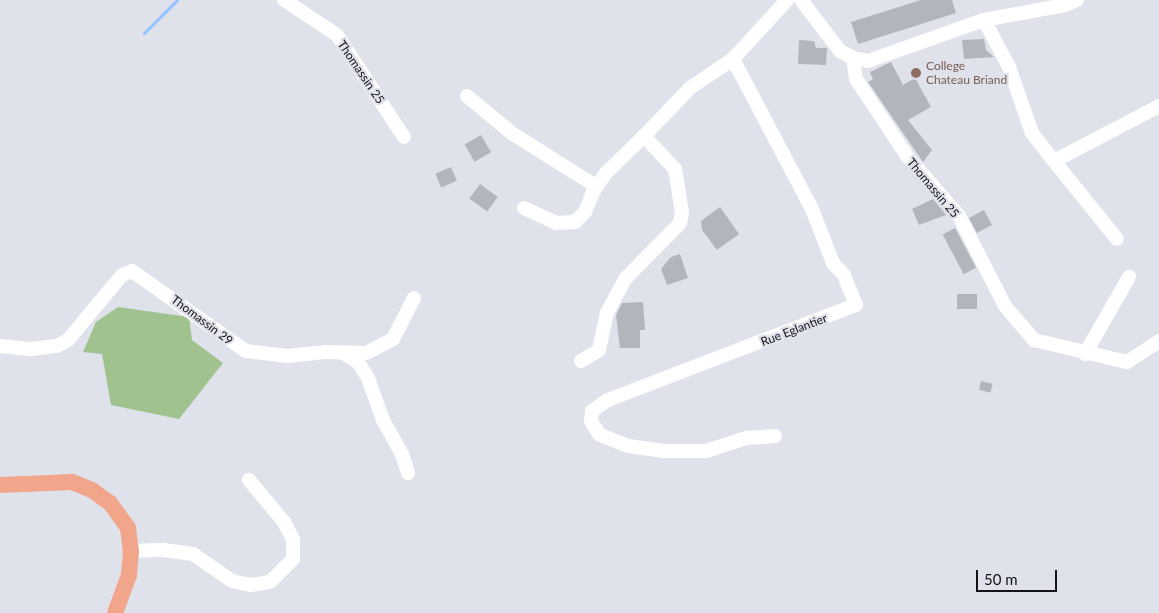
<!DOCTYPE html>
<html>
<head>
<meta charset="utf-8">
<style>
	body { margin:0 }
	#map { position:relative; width:1159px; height:613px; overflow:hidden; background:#e0e2eb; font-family:Lato,sans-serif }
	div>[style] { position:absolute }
	.green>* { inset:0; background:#9fc28f }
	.stream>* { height:3px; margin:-1.5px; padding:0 1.5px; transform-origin:1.5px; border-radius:1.5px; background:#93c2ff }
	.building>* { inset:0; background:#b3b5bd; transform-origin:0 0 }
	.minor>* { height:14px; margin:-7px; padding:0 7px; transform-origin:7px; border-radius:7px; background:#fff }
	.major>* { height:16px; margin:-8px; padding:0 8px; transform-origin:8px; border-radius:8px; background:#f1a68c }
	.dots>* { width:14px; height:14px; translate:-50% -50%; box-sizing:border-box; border:2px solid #e0e2eb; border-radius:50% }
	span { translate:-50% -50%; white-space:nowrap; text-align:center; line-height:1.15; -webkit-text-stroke:4.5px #e0e2eb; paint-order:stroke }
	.education-label { font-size:12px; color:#785e54 }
	.left { translate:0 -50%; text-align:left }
	.street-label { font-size:12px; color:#131316 }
	.scale { position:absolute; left:976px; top:570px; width:81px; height:22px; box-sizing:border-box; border:2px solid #131316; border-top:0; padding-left:6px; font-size:15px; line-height:18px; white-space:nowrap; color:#131316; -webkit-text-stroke:4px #e0e2eb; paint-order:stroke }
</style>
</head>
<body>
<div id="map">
	<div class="green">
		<div style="clip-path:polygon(118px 307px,189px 317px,192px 340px,223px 363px,179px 419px,111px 405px,102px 354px,83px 352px,96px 322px)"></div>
	</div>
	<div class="stream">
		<div style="left:144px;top:33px;width:47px;rotate:-45deg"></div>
	</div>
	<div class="building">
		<div style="clip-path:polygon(921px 0,952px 0,956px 13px,858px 44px,851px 22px)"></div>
		<div style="clip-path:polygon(984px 39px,986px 50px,994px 57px,964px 59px,962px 40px)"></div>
		<div style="clip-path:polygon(799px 40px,814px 41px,816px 48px,827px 48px,826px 65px,798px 64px)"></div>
		<div style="clip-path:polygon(891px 62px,903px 85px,915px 78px,931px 107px,908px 120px,932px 150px,923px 162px,868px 82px,873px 79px,870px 72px)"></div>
		<div style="left:481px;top:135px;width:20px;height:19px;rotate:60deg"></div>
		<div style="left:451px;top:167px;width:15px;height:17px;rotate:67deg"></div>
		<div style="left:480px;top:184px;width:22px;height:18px;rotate:36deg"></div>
		<div style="clip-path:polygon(933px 199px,946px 215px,919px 225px,912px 209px)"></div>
		<div style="clip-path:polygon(720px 207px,739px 234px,717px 250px,702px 230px,701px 221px)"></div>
		<div style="left:984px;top:210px;width:17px;height:17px;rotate:62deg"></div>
		<div style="left:955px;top:228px;width:45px;height:14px;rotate:62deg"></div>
		<div style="clip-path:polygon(680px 254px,688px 278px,667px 285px,661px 269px,671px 257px)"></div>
		<div style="left:957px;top:294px;width:20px;height:15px"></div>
		<div style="clip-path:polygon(643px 302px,645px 330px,640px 330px,640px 348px,620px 348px,616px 315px,622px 303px)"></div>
		<div style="left:981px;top:381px;width:12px;height:9px;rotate:14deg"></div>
	</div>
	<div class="minor">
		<div style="left:284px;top:0;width:64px;rotate:33.4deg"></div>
		<div style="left:337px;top:35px;width:122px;rotate:56.7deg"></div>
		<div style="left:801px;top:0;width:64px;rotate:52.6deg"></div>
		<div style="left:840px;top:51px;width:15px;rotate:28deg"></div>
		<div style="left:853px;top:58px;width:15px;rotate:11deg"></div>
		<div style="left:868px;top:61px;width:123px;rotate:-19.5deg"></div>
		<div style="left:984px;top:20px;width:82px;rotate:-10.5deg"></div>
		<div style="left:1065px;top:5px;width:13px;rotate:-23deg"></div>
		<div style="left:984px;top:20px;width:53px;rotate:62deg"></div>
		<div style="left:1009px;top:67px;width:70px;rotate:70.8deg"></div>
		<div style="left:1032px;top:133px;width:36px;rotate:52deg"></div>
		<div style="left:1054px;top:161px;width:119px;rotate:-27.6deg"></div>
		<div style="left:853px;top:58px;width:21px;rotate:82deg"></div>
		<div style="left:856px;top:79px;width:92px;rotate:56.5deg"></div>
		<div style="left:907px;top:156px;width:79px;rotate:49.1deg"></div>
		<div style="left:959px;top:216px;width:101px;rotate:62.9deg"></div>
		<div style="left:1005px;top:306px;width:45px;rotate:49.5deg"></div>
		<div style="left:1034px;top:340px;width:96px;rotate:13.3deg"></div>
		<div style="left:1127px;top:362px;width:38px;rotate:-33deg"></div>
		<div style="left:467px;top:96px;width:60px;rotate:39.6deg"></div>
		<div style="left:513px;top:134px;width:98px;rotate:32.1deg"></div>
		<div style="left:1054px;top:161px;width:100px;rotate:51.1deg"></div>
		<div style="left:524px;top:208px;width:35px;rotate:25deg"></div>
		<div style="left:556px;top:223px;width:19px;rotate:-3deg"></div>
		<div style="left:575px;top:222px;width:14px;rotate:-45deg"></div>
		<div style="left:585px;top:212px;width:22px;rotate:-68deg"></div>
		<div style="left:593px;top:192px;width:23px;rotate:-56deg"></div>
		<div style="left:606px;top:173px;width:53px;rotate:-44.2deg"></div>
		<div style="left:0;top:346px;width:31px;rotate:6deg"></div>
		<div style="left:31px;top:349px;width:26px;rotate:-7deg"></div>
		<div style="left:57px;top:346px;width:13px;rotate:-29deg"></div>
		<div style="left:68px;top:340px;width:85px;rotate:-50.3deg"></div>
		<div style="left:122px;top:275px;width:11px;rotate:-22deg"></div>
		<div style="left:132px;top:271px;width:139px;rotate:35.1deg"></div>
		<div style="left:246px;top:351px;width:42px;rotate:6.8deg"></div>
		<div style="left:288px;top:356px;width:37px;rotate:-6deg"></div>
		<div style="left:325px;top:352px;width:41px;rotate:1.4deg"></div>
		<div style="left:366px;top:353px;width:30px;rotate:-27deg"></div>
		<div style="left:393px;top:339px;width:46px;rotate:-62.9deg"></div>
		<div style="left:343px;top:353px;width:17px;rotate:31deg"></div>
		<div style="left:358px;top:362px;width:19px;rotate:58deg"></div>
		<div style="left:368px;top:378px;width:45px;rotate:70.3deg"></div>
		<div style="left:383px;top:420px;width:39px;rotate:61deg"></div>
		<div style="left:402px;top:454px;width:20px;rotate:72deg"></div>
		<div style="left:1085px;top:354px;width:89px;rotate:-60.3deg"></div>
		<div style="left:581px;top:361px;width:21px;rotate:-31deg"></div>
		<div style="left:599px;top:350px;width:38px;rotate:-78deg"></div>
		<div style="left:607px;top:313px;width:40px;rotate:-62deg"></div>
		<div style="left:626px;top:278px;width:77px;rotate:-45.5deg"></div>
		<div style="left:680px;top:223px;width:10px;rotate:-79deg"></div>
		<div style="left:682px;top:213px;width:45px;rotate:-99deg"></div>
		<div style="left:675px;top:169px;width:45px;rotate:-133.2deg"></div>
		<div style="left:644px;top:136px;width:66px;rotate:-46.2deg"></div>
		<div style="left:690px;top:88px;width:52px;rotate:-34deg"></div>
		<div style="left:775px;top:436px;width:29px;rotate:176deg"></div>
		<div style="left:746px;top:438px;width:42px;rotate:162deg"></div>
		<div style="left:706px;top:451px;width:42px;rotate:180deg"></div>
		<div style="left:664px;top:451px;width:36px;rotate:-172deg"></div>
		<div style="left:628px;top:446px;width:31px;rotate:-158deg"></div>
		<div style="left:599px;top:434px;width:15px;rotate:-122deg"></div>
		<div style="left:591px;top:421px;width:10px;rotate:-84deg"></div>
		<div style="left:592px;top:411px;width:19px;rotate:-35deg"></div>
		<div style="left:608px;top:400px;width:266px;rotate:-21deg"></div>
		<div style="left:856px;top:305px;width:32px;rotate:-112deg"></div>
		<div style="left:844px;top:275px;width:16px;rotate:-133deg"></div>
		<div style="left:833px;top:263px;width:58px;rotate:-111.3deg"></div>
		<div style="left:812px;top:209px;width:170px;rotate:-117.8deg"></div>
		<div style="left:733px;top:59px;width:80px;rotate:-47.5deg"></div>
		<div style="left:131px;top:551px;width:33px;rotate:-2deg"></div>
		<div style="left:164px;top:550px;width:29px;rotate:8deg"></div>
		<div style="left:193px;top:554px;width:47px;rotate:34.7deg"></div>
		<div style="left:232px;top:581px;width:19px;rotate:12deg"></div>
		<div style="left:251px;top:585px;width:19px;rotate:-9deg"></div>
		<div style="left:270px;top:582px;width:33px;rotate:-45deg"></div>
		<div style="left:293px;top:559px;width:20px;rotate:-90deg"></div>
		<div style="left:293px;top:539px;width:19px;rotate:-118deg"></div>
		<div style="left:284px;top:522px;width:55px;rotate:-129.8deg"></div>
	</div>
	<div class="major">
		<div style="left:0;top:485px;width:72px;rotate:-2.4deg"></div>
		<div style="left:72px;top:482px;width:22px;rotate:22deg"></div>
		<div style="left:92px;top:490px;width:22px;rotate:36deg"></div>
		<div style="left:110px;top:503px;width:31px;rotate:54deg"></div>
		<div style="left:128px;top:528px;width:23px;rotate:83deg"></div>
		<div style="left:131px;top:551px;width:24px;rotate:95deg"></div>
		<div style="left:129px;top:575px;width:40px;rotate:110.2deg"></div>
	</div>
	<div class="dots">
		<div style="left:916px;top:73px;background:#8d6e63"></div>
	</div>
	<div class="education-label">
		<span class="left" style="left:926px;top:73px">College<br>Chateau Briand</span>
	</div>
	<div class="street-label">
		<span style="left:361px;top:72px;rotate:56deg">Thomassin 25</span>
		<span style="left:933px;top:188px;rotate:50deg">Thomassin 25</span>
		<span style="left:202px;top:320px;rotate:37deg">Thomassin 29</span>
		<span style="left:794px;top:330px;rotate:-21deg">Rue Eglantier</span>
	</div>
	<div class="scale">50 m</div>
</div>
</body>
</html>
